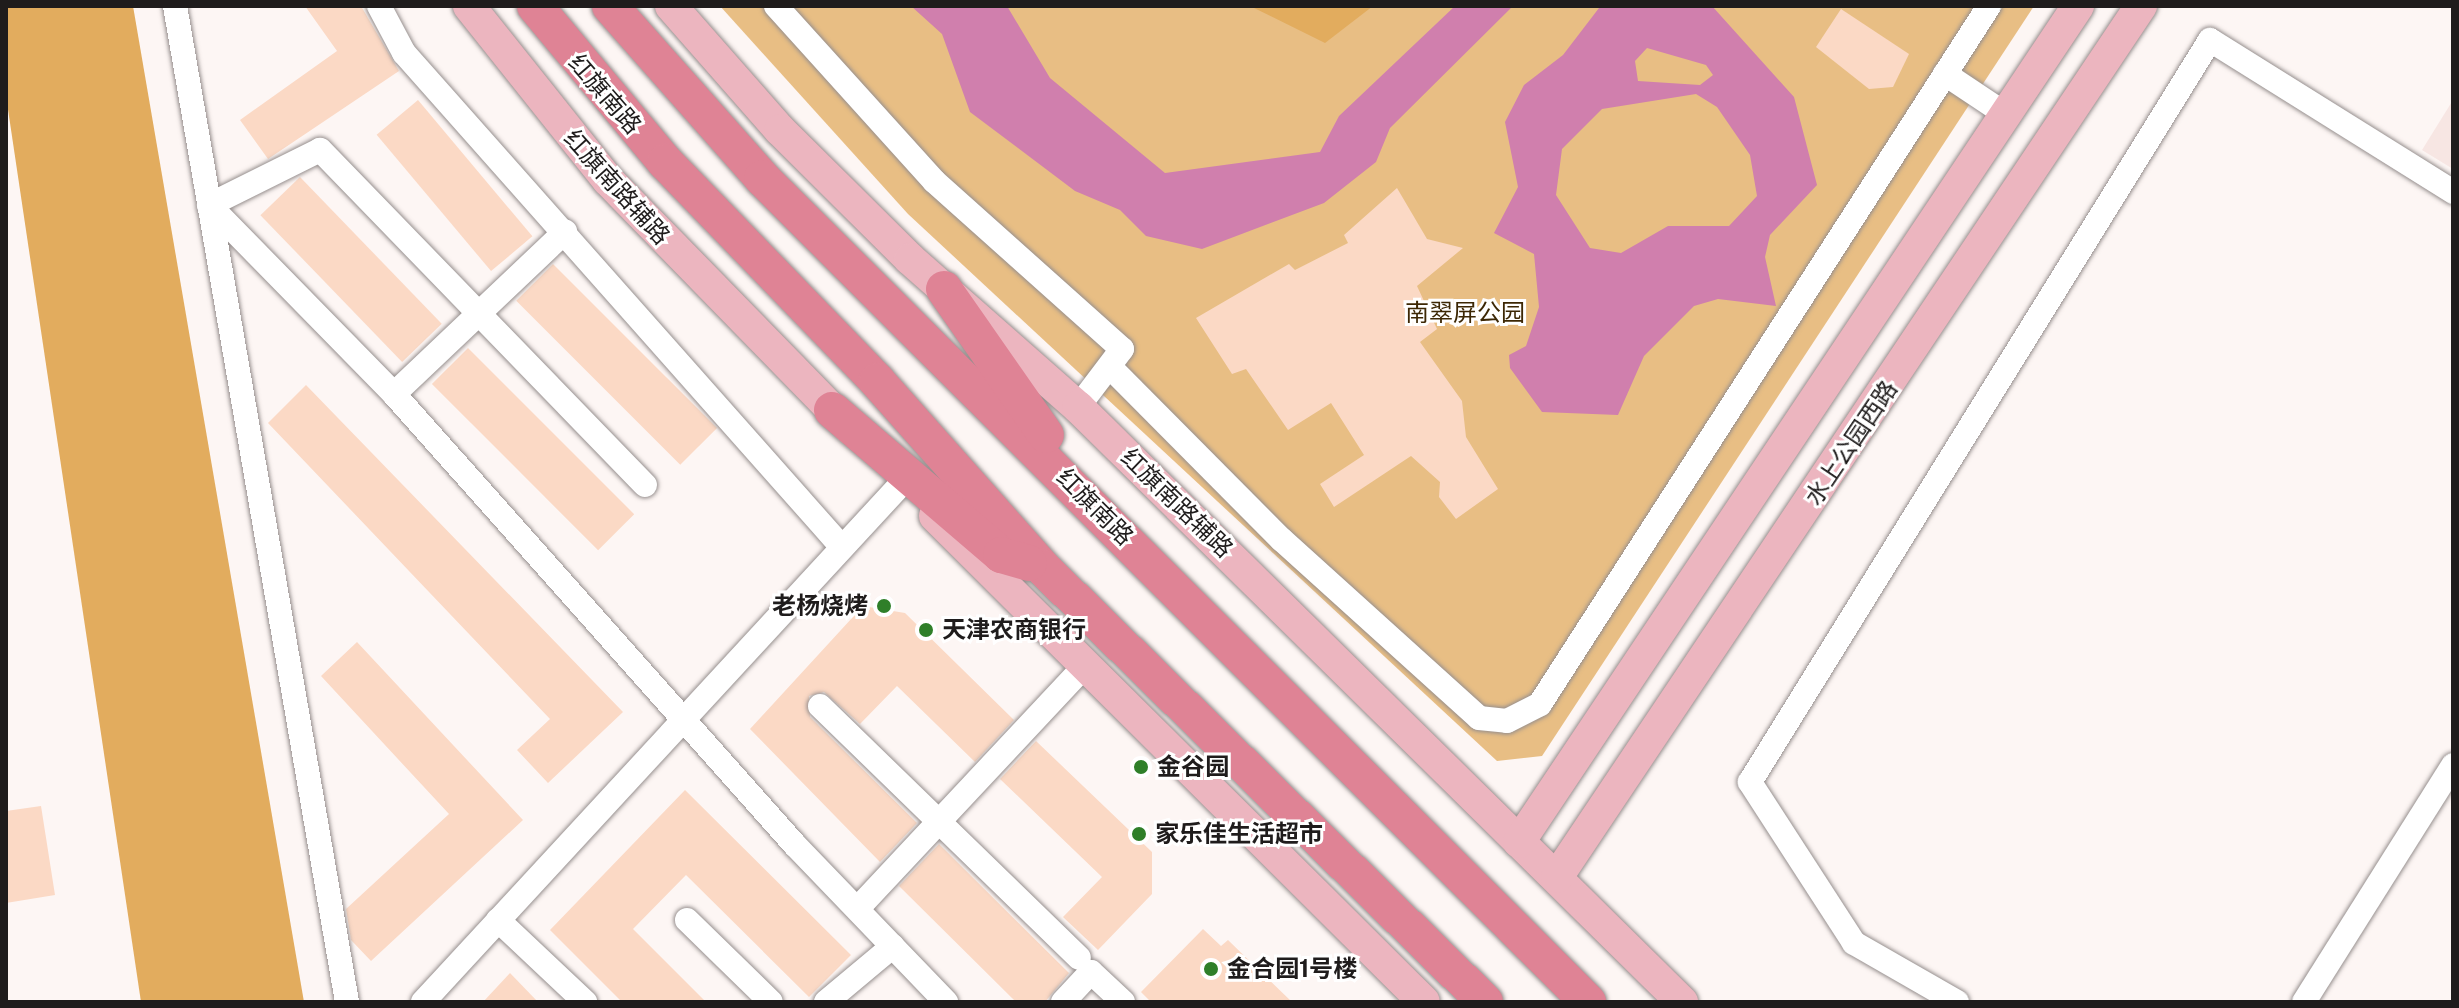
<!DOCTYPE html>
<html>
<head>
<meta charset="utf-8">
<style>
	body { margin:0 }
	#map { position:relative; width:2459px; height:1008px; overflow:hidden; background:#fdf6f4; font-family:"Public Sans","Noto Sans SC",sans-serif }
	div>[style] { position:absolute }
	.built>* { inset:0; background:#f7e6e3 }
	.green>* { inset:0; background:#e8be84 }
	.forest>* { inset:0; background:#e2ac5e }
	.water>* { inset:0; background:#d07fad }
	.building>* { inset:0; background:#fbd9c5; transform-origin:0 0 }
	.roads { filter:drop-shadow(0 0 2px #968f8e) drop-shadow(0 0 2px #968f8e) }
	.minor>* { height:24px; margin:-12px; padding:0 12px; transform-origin:12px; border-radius:12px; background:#fff }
	.major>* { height:32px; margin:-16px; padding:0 16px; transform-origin:16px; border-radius:16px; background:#ecb5bf }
	.highway>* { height:36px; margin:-18px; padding:0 18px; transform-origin:18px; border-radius:18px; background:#df8395 }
	.dots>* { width:22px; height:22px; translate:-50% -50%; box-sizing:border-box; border:4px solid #fff; border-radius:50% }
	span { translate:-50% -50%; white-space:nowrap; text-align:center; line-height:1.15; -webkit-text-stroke:6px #fff; paint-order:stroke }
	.street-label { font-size:24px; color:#1f1c1c }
	.park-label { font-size:24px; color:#3c2704 }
	.poi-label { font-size:24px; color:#1f1c1c; font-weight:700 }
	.right { translate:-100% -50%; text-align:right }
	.left { translate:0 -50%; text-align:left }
	.frame { position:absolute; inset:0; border:8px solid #1f1c1c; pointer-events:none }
</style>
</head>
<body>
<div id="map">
	<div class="built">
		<div style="clip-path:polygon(2453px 100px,2453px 169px,2422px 150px)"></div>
	</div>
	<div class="green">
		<div style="clip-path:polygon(720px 6px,2034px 6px,1542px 756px,1497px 761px,908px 214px)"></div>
	</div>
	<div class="forest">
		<div style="clip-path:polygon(6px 6px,133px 6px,304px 1002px,141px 1002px,6px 96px)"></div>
		<div style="clip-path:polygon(1250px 6px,1373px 6px,1325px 43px)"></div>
	</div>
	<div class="water">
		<div style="clip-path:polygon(911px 6px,1007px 6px,1050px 78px,1165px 173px,1320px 152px,1339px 116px,1455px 6px,1513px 6px,1390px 128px,1376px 162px,1324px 203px,1202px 249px,1146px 236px,1120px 210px,1075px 191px,970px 112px,942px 34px)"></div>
		<div style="clip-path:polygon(evenodd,1712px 6px,1794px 97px,1817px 185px,1770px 235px,1765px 257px,1776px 306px,1718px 299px,1694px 306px,1644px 356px,1618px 415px,1542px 412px,1510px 368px,1509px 355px,1526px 346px,1539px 307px,1534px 254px,1494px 233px,1518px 187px,1505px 122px,1524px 85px,1563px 55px,1599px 8px,1712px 6px,1647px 48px,1706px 65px,1713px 75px,1700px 85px,1638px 81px,1635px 61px,1647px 48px,1712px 6px,1696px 94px,1717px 107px,1750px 155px,1757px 196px,1729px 226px,1668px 226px,1621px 253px,1590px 248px,1556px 195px,1562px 149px,1602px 109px,1696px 94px)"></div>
	</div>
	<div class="building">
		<div style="clip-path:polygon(305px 6px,361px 6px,399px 71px,268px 159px,240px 120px,337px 51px)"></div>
		<div style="clip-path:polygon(1841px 9px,1909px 54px,1893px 87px,1869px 89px,1816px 47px)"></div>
		<div style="left:418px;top:100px;width:178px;height:54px;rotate:50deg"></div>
		<div style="left:300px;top:177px;width:204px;height:55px;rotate:46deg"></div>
		<div style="clip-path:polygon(1397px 188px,1427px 239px,1463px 248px,1417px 286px,1437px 329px,1420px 342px,1462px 401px,1466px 437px,1498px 489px,1456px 519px,1439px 497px,1440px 482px,1411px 456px,1334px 507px,1320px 484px,1364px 455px,1331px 403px,1288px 430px,1246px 369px,1232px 374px,1196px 318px,1289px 264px,1295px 270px,1348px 243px,1344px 235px)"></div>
		<div style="left:553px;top:264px;width:232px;height:52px;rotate:45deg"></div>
		<div style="left:468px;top:348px;width:235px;height:51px;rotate:45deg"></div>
		<div style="clip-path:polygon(306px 385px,623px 712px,548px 783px,517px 750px,550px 719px,268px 423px)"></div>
		<div style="clip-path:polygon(863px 606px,905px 613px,1014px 720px,975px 762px,897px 686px,860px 724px,824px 692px,809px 696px,810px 717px,917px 823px,880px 862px,750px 729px)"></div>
		<div style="clip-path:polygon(357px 642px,523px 820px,371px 961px,351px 940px,346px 909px,449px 814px,321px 676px)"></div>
		<div style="clip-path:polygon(1036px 741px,1152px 852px,1152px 894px,1098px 950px,1063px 917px,1102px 877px,1000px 779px)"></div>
		<div style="clip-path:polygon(685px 790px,851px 955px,809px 997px,686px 875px,633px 929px,706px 1002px,622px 1002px,550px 930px)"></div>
		<div style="clip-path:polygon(41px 806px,55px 895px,6px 903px,6px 811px)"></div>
		<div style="clip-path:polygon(939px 844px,1069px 973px,1045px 1002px,1016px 1002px,899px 886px)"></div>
		<div style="clip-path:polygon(1203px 929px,1221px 946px,1228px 940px,1292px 1002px,1151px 1002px,1141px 992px)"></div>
		<div style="clip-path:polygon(510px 973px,538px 1002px,483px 1002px)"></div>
	</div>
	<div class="roads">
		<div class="minor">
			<div style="left:175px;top:6px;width:1011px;rotate:80.2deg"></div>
			<div style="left:379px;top:6px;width:53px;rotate:62deg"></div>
			<div style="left:404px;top:53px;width:659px;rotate:48.45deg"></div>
			<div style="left:776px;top:6px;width:236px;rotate:47.9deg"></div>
			<div style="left:934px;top:181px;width:252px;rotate:41.8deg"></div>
			<div style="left:1122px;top:349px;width:73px;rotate:127.2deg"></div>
			<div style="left:1945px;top:74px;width:72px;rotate:33.7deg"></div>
			<div style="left:1111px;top:368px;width:241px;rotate:45.2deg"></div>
			<div style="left:1281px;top:539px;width:267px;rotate:42.1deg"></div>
			<div style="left:1479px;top:718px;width:28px;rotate:6deg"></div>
			<div style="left:1507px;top:721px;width:37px;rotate:-27deg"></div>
			<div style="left:1540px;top:704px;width:830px;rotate:-57.25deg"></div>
			<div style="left:394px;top:394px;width:236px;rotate:-43.5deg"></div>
			<div style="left:645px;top:485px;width:467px;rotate:-134.1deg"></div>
			<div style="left:320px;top:150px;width:124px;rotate:153.6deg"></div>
			<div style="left:209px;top:205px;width:264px;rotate:45.6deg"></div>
			<div style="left:394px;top:394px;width:603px;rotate:48.36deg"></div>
			<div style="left:795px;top:845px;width:218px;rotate:46.1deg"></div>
			<div style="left:820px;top:706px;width:361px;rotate:44.2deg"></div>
			<div style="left:860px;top:906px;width:326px;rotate:-46.9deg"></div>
			<div style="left:498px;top:920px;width:120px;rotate:43.3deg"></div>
			<div style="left:687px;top:920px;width:117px;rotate:44.3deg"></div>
			<div style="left:423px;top:1002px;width:708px;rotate:-47.29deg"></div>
			<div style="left:826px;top:1002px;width:87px;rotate:-39.9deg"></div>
			<div style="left:1063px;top:1002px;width:41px;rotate:-47deg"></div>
			<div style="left:1091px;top:972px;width:44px;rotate:43.2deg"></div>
			<div style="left:1957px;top:1002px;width:119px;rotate:-150.2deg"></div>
			<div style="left:1854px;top:943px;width:192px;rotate:-122.9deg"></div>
			<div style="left:1750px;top:782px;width:873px;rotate:-58.2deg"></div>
			<div style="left:2210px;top:40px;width:287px;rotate:32deg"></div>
			<div style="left:2304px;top:1002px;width:280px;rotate:-57.8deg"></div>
		</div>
		<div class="major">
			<div style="left:469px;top:6px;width:223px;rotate:51.4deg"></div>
			<div style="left:608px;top:180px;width:347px;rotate:45.7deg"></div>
			<div style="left:671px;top:6px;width:165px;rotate:48.7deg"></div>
			<div style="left:780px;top:130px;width:183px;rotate:44.8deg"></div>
			<div style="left:910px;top:259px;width:224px;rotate:41.4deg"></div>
			<div style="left:1078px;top:407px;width:848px;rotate:44.57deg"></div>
			<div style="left:935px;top:516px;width:689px;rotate:44.82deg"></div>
			<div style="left:1519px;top:842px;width:1006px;rotate:-56.23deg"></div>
			<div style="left:1557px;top:877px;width:1049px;rotate:-56.16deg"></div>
		</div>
		<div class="highway">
			<div style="left:535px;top:6px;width:203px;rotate:50.2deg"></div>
			<div style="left:665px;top:162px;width:305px;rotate:45.9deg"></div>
			<div style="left:877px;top:381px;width:249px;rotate:48.4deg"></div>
			<div style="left:1042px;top:567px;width:621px;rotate:44.48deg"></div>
			<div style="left:610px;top:6px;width:230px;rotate:48.5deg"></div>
			<div style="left:762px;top:178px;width:1167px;rotate:44.93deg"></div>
			<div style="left:944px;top:289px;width:178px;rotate:55.1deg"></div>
			<div style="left:832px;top:410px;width:223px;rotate:40.6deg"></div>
			<div style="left:1001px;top:555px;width:29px;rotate:16deg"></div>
		</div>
	</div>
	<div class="dots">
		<div style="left:884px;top:606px;background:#2f7f29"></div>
		<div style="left:926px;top:630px;background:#2f7f29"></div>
		<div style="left:1141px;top:767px;background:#2f7f29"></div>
		<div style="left:1139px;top:834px;background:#2f7f29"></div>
		<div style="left:1211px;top:969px;background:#2f7f29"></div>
	</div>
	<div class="street-label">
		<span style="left:605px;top:94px;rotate:49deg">红旗南路</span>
		<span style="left:617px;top:187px;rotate:48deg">红旗南路辅路</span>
		<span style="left:1851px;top:443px;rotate:-56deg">水上公园西路</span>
		<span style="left:1177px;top:503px;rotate:44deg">红旗南路辅路</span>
		<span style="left:1095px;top:507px;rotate:45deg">红旗南路</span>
	</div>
	<div class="park-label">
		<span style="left:1465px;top:313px">南翠屏公园</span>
	</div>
	<div class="poi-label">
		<span class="right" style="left:868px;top:606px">老杨烧烤</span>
		<span class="left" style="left:942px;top:630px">天津农商银行</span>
		<span class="left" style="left:1157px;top:767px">金谷园</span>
		<span class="left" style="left:1155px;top:834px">家乐佳生活超市</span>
		<span class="left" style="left:1227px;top:969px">金合园1号楼</span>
	</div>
	<div class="frame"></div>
</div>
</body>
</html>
